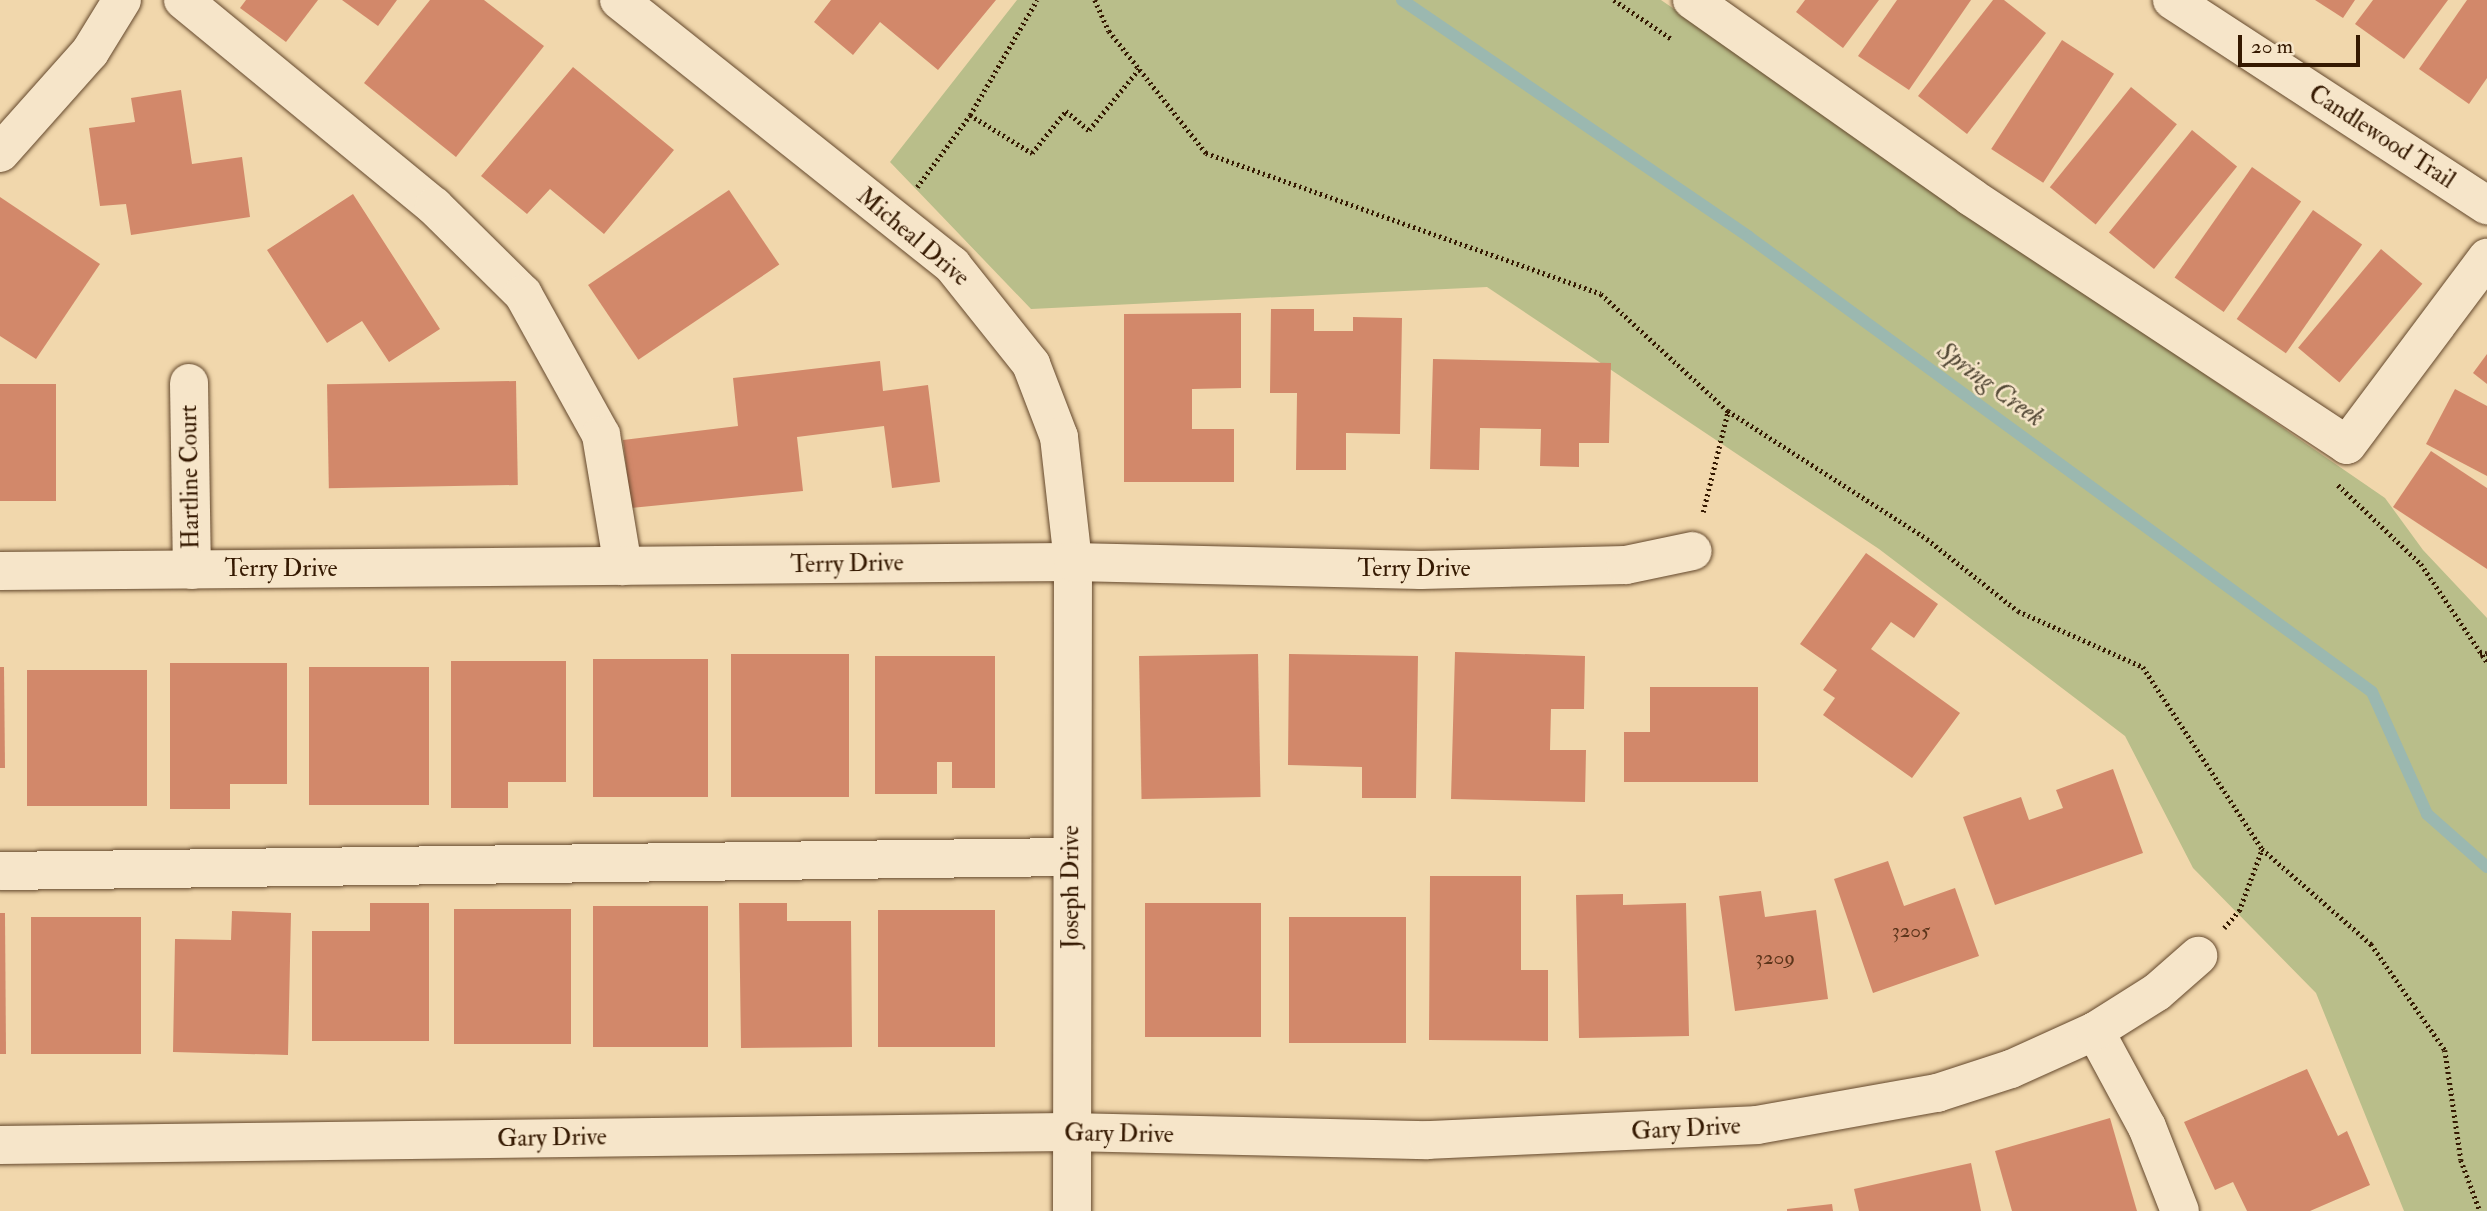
<!DOCTYPE html>
<html>
<head>
<meta charset="utf-8">
<style>
	body { margin:0 }
	#map { position:relative; width:2487px; height:1211px; overflow:hidden; background:#f1d7ac; font-family:"IM FELL Double Pica",serif }
	div>[style] { position:absolute }
	.green>* { inset:0; background:#b9be8a }
	.stream>* { height:12px; margin:-6px; padding:0 6px; transform-origin:6px; border-radius:6px; background:#9bb8b0 }
	.building>* { inset:0; background:#d2886a; transform-origin:0 0 }
	.path>* { height:4.5px; margin-top:-2.25px; transform-origin:0; background:repeating-linear-gradient(90deg,#351901 0 2px,transparent 0 5.5px) }
	.roads { filter:drop-shadow(0 0 2px #64482c) drop-shadow(0 0 2px #64482c) }
	.minor>* { height:38px; margin:-19px; padding:0 19px; transform-origin:19px; border-radius:19px; background:#f6e5c9 }
	span { translate:-50% -50%; white-space:nowrap; text-align:center; line-height:1.15; -webkit-text-stroke:5px #f6e5c9; paint-order:stroke }
	.number-label { font-size:21px; color:#5c351b }
	.number-label span { -webkit-text-stroke-width:0 }
	.street-label { font-size:24px; color:#351901 }
	.water-label { font-size:26px; color:#544936; font-style:italic }
	.scale { position:absolute; left:2238px; top:35px; width:122px; height:32px; box-sizing:border-box; border:4px solid #351901; border-top:0; padding-left:9px; font-size:21px; line-height:24px; white-space:nowrap; color:#351901; -webkit-text-stroke:5px #f6e5c9; paint-order:stroke }
</style>
</head>
<body>
<div id="map">
	<div class="green">
		<div style="clip-path:polygon(1017px 0,1661px 0,2385px 498px,2423px 550px,2487px 618px,2487px 1211px,2404px 1211px,2316px 993px,2193px 868px,2125px 736px,1879px 549px,1487px 287px,1031px 309px,890px 162px)"></div>
	</div>
	<div class="stream">
		<div style="left:1402px;top:0;width:420px;rotate:34.3deg"></div>
		<div style="left:1749px;top:237px;width:771px;rotate:36.14deg"></div>
		<div style="left:2372px;top:692px;width:134px;rotate:65.7deg"></div>
		<div style="left:2427px;top:814px;width:80px;rotate:41.5deg"></div>
	</div>
	<div class="building">
		<div style="clip-path:polygon(246px 0,318px 0,286px 42px,240px 8px)"></div>
		<div style="clip-path:polygon(342px 0,397px 0,378px 26px)"></div>
		<div style="clip-path:polygon(430px 0,484px 0,544px 46px,456px 157px,364px 83px)"></div>
		<div style="clip-path:polygon(831px 0,996px 0,938px 70px,880px 22px,853px 55px,814px 22px)"></div>
		<div style="clip-path:polygon(1805px 0,1879px 0,1843px 48px,1796px 12px)"></div>
		<div style="clip-path:polygon(1897px 0,1971px 0,1909px 90px,1858px 56px)"></div>
		<div style="clip-path:polygon(1993px 0,2004px 0,2046px 33px,1967px 134px,1918px 96px)"></div>
		<div style="clip-path:polygon(2315px 0,2355px 0,2343px 18px)"></div>
		<div style="clip-path:polygon(2373px 0,2448px 0,2404px 59px,2355px 24px)"></div>
		<div style="clip-path:polygon(2467px 0,2487px 0,2487px 78px,2469px 104px,2419px 69px)"></div>
		<div style="left:2062px;top:40px;width:62px;height:130px;rotate:33deg"></div>
		<div style="clip-path:polygon(573px 67px,674px 150px,604px 234px,550px 189px,527px 214px,481px 176px)"></div>
		<div style="left:2131px;top:87px;width:59px;height:129px;rotate:39deg"></div>
		<div style="clip-path:polygon(181px 90px,192px 164px,242px 157px,250px 217px,131px 235px,126px 204px,100px 206px,89px 128px,135px 122px,131px 98px)"></div>
		<div style="left:2192px;top:130px;width:58px;height:132px;rotate:39deg"></div>
		<div style="left:2252px;top:167px;width:60px;height:135px;rotate:35deg"></div>
		<div style="left:729px;top:190px;width:90px;height:170px;rotate:56deg"></div>
		<div style="clip-path:polygon(353px 194px,440px 329px,389px 362px,362px 321px,327px 343px,267px 250px)"></div>
		<div style="clip-path:polygon(0 197px,100px 264px,36px 359px,0 336px)"></div>
		<div style="left:2313px;top:210px;width:60px;height:133px;rotate:35deg"></div>
		<div style="left:2381px;top:249px;width:54px;height:129px;rotate:40deg"></div>
		<div style="clip-path:polygon(1271px 309px,1314px 309px,1314px 331px,1353px 331px,1353px 317px,1402px 318px,1400px 434px,1346px 433px,1346px 470px,1296px 470px,1297px 393px,1270px 393px)"></div>
		<div style="clip-path:polygon(1241px 313px,1241px 388px,1192px 389px,1192px 429px,1234px 429px,1234px 482px,1124px 482px,1124px 314px)"></div>
		<div style="clip-path:polygon(2487px 354px,2487px 384px,2473px 373px)"></div>
		<div style="clip-path:polygon(1433px 359px,1611px 363px,1609px 443px,1579px 443px,1579px 467px,1540px 466px,1541px 429px,1480px 428px,1479px 470px,1430px 469px)"></div>
		<div style="clip-path:polygon(880px 361px,883px 391px,928px 385px,940px 482px,892px 488px,884px 426px,797px 437px,803px 491px,631px 508px,623px 440px,738px 426px,733px 378px)"></div>
		<div style="left:516px;top:381px;width:104px;height:189px;rotate:89deg"></div>
		<div style="left:0;top:384px;width:56px;height:117px"></div>
		<div style="clip-path:polygon(2455px 389px,2487px 406px,2487px 476px,2426px 444px)"></div>
		<div style="clip-path:polygon(2431px 451px,2487px 488px,2487px 569px,2393px 507px)"></div>
		<div style="clip-path:polygon(1866px 553px,1938px 604px,1914px 638px,1891px 622px,1871px 649px,1960px 713px,1912px 778px,1823px 715px,1835px 698px,1823px 690px,1837px 670px,1800px 644px)"></div>
		<div style="clip-path:polygon(1455px 652px,1585px 656px,1584px 709px,1551px 709px,1550px 750px,1586px 750px,1585px 802px,1451px 799px)"></div>
		<div style="left:849px;top:654px;width:143px;height:118px;rotate:90deg"></div>
		<div style="left:1258px;top:654px;width:143px;height:119px;rotate:89deg"></div>
		<div style="clip-path:polygon(1289px 654px,1418px 656px,1416px 798px,1362px 798px,1362px 767px,1288px 765px)"></div>
		<div style="clip-path:polygon(875px 656px,995px 656px,995px 788px,952px 788px,952px 762px,937px 762px,937px 794px,875px 794px)"></div>
		<div style="left:593px;top:659px;width:115px;height:138px"></div>
		<div style="clip-path:polygon(451px 661px,566px 661px,566px 782px,508px 782px,508px 808px,451px 808px)"></div>
		<div style="clip-path:polygon(170px 663px,287px 663px,287px 784px,230px 784px,230px 809px,170px 809px)"></div>
		<div style="clip-path:polygon(0 667px,4px 667px,5px 768px,0 768px)"></div>
		<div style="left:309px;top:667px;width:120px;height:138px"></div>
		<div style="left:27px;top:670px;width:120px;height:136px"></div>
		<div style="clip-path:polygon(1650px 687px,1758px 687px,1758px 782px,1624px 782px,1624px 732px,1650px 732px)"></div>
		<div style="clip-path:polygon(2113px 769px,2143px 853px,1995px 905px,1963px 817px,2021px 797px,2029px 820px,2063px 808px,2056px 790px)"></div>
		<div style="clip-path:polygon(1888px 861px,1904px 906px,1955px 888px,1979px 956px,1873px 993px,1834px 879px)"></div>
		<div style="clip-path:polygon(1430px 876px,1521px 876px,1521px 970px,1548px 970px,1548px 1041px,1429px 1040px)"></div>
		<div style="clip-path:polygon(1761px 891px,1765px 917px,1816px 910px,1828px 999px,1735px 1011px,1719px 896px)"></div>
		<div style="clip-path:polygon(1623px 894px,1623px 905px,1686px 903px,1689px 1036px,1579px 1038px,1576px 895px)"></div>
		<div style="clip-path:polygon(370px 903px,429px 903px,429px 1041px,312px 1041px,312px 931px,370px 931px)"></div>
		<div style="clip-path:polygon(739px 903px,787px 903px,787px 921px,851px 921px,852px 1047px,741px 1048px)"></div>
		<div style="left:1145px;top:903px;width:116px;height:134px"></div>
		<div style="left:593px;top:906px;width:115px;height:141px"></div>
		<div style="left:454px;top:909px;width:117px;height:135px"></div>
		<div style="left:878px;top:910px;width:117px;height:137px"></div>
		<div style="clip-path:polygon(232px 911px,291px 913px,288px 1055px,173px 1052px,175px 939px,231px 940px)"></div>
		<div style="clip-path:polygon(0 913px,5px 913px,6px 1054px,0 1054px)"></div>
		<div style="left:31px;top:917px;width:110px;height:137px"></div>
		<div style="left:1289px;top:917px;width:117px;height:126px"></div>
		<div style="clip-path:polygon(2307px 1069px,2338px 1136px,2347px 1131px,2370px 1185px,2310px 1211px,2247px 1211px,2233px 1182px,2215px 1190px,2184px 1122px)"></div>
		<div style="clip-path:polygon(2110px 1118px,2137px 1211px,2012px 1211px,1995px 1151px)"></div>
		<div style="clip-path:polygon(1971px 1163px,1981px 1211px,1859px 1211px,1854px 1189px)"></div>
		<div style="clip-path:polygon(1832px 1204px,1833px 1211px,1787px 1211px,1787px 1209px)"></div>
	</div>
	<div class="path">
		<div style="left:1095px;top:0;width:34px;rotate:66deg"></div>
		<div style="left:1109px;top:31px;width:156px;rotate:51.5deg"></div>
		<div style="left:1206px;top:153px;width:419px;rotate:19.6deg"></div>
		<div style="left:1601px;top:294px;width:173px;rotate:42.7deg"></div>
		<div style="left:1728px;top:411px;width:237px;rotate:32.7deg"></div>
		<div style="left:1927px;top:539px;width:116px;rotate:38.4deg"></div>
		<div style="left:2018px;top:611px;width:137px;rotate:24.1deg"></div>
		<div style="left:2143px;top:667px;width:217px;rotate:56.8deg"></div>
		<div style="left:2262px;top:849px;width:145px;rotate:41.1deg"></div>
		<div style="left:2371px;top:944px;width:129px;rotate:55.1deg"></div>
		<div style="left:2445px;top:1050px;width:111px;rotate:81.7deg"></div>
		<div style="left:2461px;top:1160px;width:54px;rotate:69.6deg"></div>
		<div style="left:1614px;top:0;width:71px;rotate:34.1deg"></div>
		<div style="left:970px;top:115px;width:73px;rotate:31.5deg"></div>
		<div style="left:1032px;top:153px;width:54px;rotate:-51deg"></div>
		<div style="left:1066px;top:111px;width:30px;rotate:40deg"></div>
		<div style="left:1089px;top:130px;width:79px;rotate:-50.7deg"></div>
		<div style="left:917px;top:187px;width:89px;rotate:-53.6deg"></div>
		<div style="left:970px;top:115px;width:133px;rotate:-59.8deg"></div>
		<div style="left:2338px;top:485px;width:115px;rotate:43.6deg"></div>
		<div style="left:2421px;top:564px;width:118px;rotate:56deg"></div>
		<div style="left:1703px;top:512px;width:104px;rotate:-76.1deg"></div>
		<div style="left:2480px;top:654px;width:7px;rotate:-8deg"></div>
		<div style="left:2224px;top:928px;width:23px;rotate:-49deg"></div>
		<div style="left:2239px;top:911px;width:66px;rotate:-69.6deg"></div>
	</div>
	<div class="roads">
		<div class="minor">
			<div style="left:183px;top:0;width:325px;rotate:39.4deg"></div>
			<div style="left:434px;top:206px;width:125px;rotate:44.7deg"></div>
			<div style="left:523px;top:294px;width:161px;rotate:61deg"></div>
			<div style="left:601px;top:435px;width:133px;rotate:80.5deg"></div>
			<div style="left:619px;top:0;width:426px;rotate:38.5deg"></div>
			<div style="left:952px;top:265px;width:127px;rotate:51.4deg"></div>
			<div style="left:1031px;top:364px;width:78px;rotate:69deg"></div>
			<div style="left:1059px;top:437px;width:126px;rotate:83.6deg"></div>
			<div style="left:1073px;top:562px;width:649px;rotate:90.09deg"></div>
			<div style="left:1692px;top:0;width:342px;rotate:35.2deg"></div>
			<div style="left:1971px;top:197px;width:450px;rotate:33.4deg"></div>
			<div style="left:2347px;top:445px;width:234px;rotate:-53.2deg"></div>
			<div style="left:2172px;top:0;width:376px;rotate:33.1deg"></div>
			<div style="left:0;top:153px;width:135px;rotate:-48.3deg"></div>
			<div style="left:90px;top:52px;width:61px;rotate:-58.4deg"></div>
			<div style="left:189px;top:383px;width:187px;rotate:89.1deg"></div>
			<div style="left:0;top:571px;width:1073px;rotate:-0.48deg"></div>
			<div style="left:1073px;top:562px;width:348px;rotate:1.3deg"></div>
			<div style="left:1421px;top:570px;width:205px;rotate:-1.4deg"></div>
			<div style="left:1626px;top:565px;width:68px;rotate:-11.8deg"></div>
			<div style="left:0;top:871px;width:1071px;rotate:-0.75deg"></div>
			<div style="left:2095px;top:1031px;width:109px;rotate:61.6deg"></div>
			<div style="left:2147px;top:1127px;width:90px;rotate:68.6deg"></div>
			<div style="left:0;top:1145px;width:1069px;rotate:-0.7deg"></div>
			<div style="left:1069px;top:1132px;width:359px;rotate:1.3deg"></div>
			<div style="left:1428px;top:1140px;width:329px;rotate:-2.6deg"></div>
			<div style="left:1757px;top:1125px;width:183px;rotate:-10.1deg"></div>
			<div style="left:1937px;top:1093px;width:78px;rotate:-18deg"></div>
			<div style="left:2011px;top:1069px;width:92px;rotate:-24.3deg"></div>
			<div style="left:2095px;top:1031px;width:73px;rotate:-32.2deg"></div>
			<div style="left:2157px;top:992px;width:55px;rotate:-41.3deg"></div>
		</div>
	</div>
	<div class="number-label">
		<span style="left:1911px;top:931px">3205</span>
		<span style="left:1775px;top:958px">3209</span>
	</div>
	<div class="street-label">
		<span style="left:2382px;top:137px;rotate:33deg">Candlewood Trail</span>
		<span style="left:913px;top:237px;rotate:40deg">Micheal Drive</span>
		<span style="left:190px;top:477px;rotate:-91deg">Hartline Court</span>
		<span style="left:847px;top:564px;rotate:-1deg">Terry Drive</span>
		<span style="left:281px;top:569px">Terry Drive</span>
		<span style="left:1414px;top:569px">Terry Drive</span>
		<span style="left:1071px;top:887px;rotate:-90deg">Joseph Drive</span>
		<span style="left:1686px;top:1129px;rotate:-3deg">Gary Drive</span>
		<span style="left:1119px;top:1134px;rotate:1deg">Gary Drive</span>
		<span style="left:552px;top:1138px;rotate:-1deg">Gary Drive</span>
	</div>
	<div class="water-label">
		<span style="left:1990px;top:385px;rotate:36deg">Spring Creek</span>
	</div>
	<div class="scale">20 m</div>
</div>
</body>
</html>
